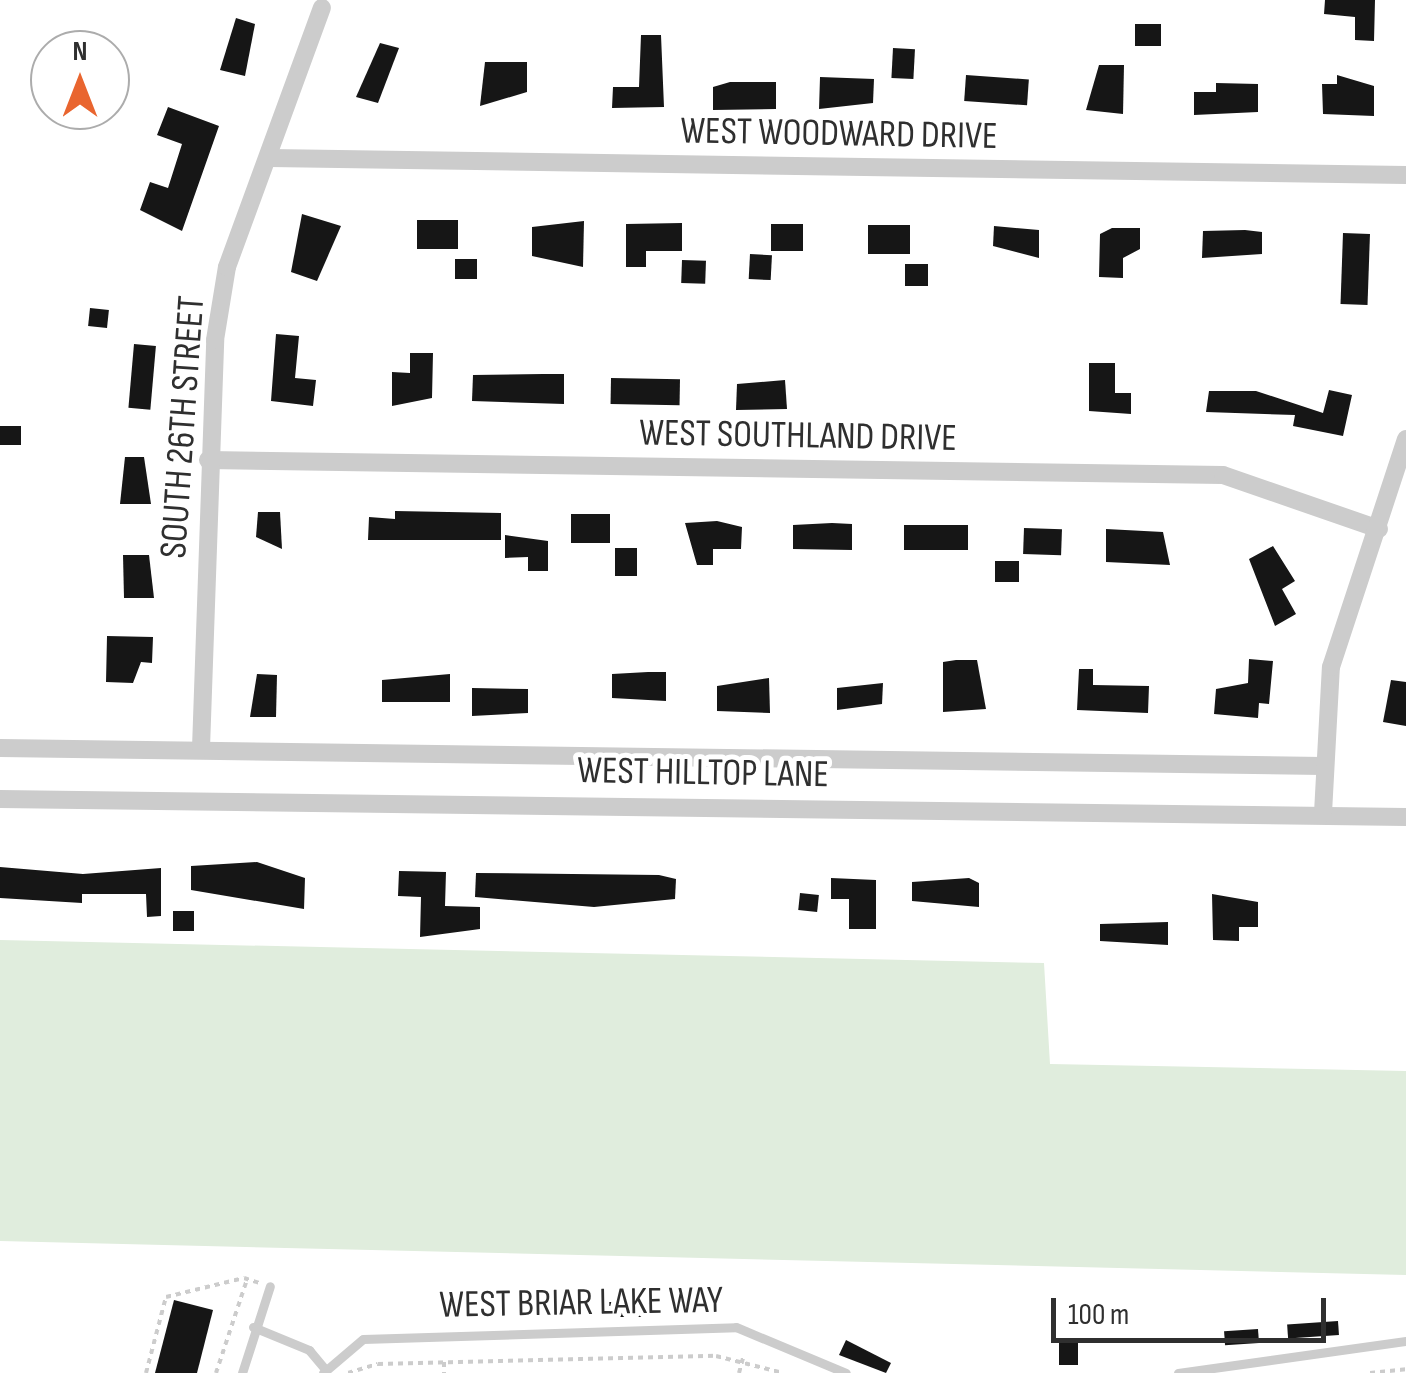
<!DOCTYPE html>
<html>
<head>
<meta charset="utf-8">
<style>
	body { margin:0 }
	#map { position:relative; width:1406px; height:1373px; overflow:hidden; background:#fff; font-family:"Sofia Sans Condensed",sans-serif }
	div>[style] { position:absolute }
	.green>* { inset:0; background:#e0eddd }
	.building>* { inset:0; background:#161616; transform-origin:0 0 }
	.path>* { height:4px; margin-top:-2px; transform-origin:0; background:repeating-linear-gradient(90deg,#ccc 0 5px,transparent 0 10px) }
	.lane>* { height:9px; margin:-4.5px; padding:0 4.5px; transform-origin:4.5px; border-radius:4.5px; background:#ccc }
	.street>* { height:18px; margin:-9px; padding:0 9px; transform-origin:9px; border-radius:9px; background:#ccc }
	span { translate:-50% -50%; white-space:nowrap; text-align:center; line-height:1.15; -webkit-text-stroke:10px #fff; paint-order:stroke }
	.street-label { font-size:38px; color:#2f2f2f }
	.north { position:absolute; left:30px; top:30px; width:100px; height:100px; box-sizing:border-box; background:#fff; border:2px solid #acacac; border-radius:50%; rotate:0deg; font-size:28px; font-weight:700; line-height:40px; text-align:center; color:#2f2f2f }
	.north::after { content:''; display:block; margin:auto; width:35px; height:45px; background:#e9652f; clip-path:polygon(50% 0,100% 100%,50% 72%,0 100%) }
	.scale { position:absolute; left:1051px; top:1298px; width:275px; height:45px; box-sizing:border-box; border:5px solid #2f2f2f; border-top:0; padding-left:12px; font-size:30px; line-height:35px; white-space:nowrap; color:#2f2f2f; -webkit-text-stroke:8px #fff; paint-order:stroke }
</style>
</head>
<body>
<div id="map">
	<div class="green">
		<div style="clip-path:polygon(0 940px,1044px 963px,1050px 1064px,1406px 1071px,1406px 1275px,0 1241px)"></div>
	</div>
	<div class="building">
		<div style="clip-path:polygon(1325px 0,1375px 0,1374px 41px,1355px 40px,1355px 17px,1324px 14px)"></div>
		<div style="clip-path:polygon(236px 18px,255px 24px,245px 76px,220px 70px)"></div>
		<div style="left:1135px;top:24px;width:26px;height:22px"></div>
		<div style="clip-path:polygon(641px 35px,661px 35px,664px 107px,612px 108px,613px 87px,639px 87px)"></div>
		<div style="clip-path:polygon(380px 43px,399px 48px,378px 103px,356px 97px)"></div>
		<div style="left:893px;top:48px;width:22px;height:30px;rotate:3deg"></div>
		<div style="clip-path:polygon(485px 62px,527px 62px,527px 92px,480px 106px)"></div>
		<div style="clip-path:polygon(1099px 65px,1124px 65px,1123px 114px,1086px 110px)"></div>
		<div style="left:966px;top:75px;width:63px;height:26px;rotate:4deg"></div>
		<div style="clip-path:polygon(1337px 75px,1374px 86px,1374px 116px,1323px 114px,1322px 84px,1337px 84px)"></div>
		<div style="clip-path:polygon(820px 77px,874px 79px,873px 103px,819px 109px)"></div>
		<div style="clip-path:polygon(730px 82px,776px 82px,776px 109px,713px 110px,713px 87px)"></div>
		<div style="clip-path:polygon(1216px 83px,1258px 84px,1258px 112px,1194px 115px,1194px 92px,1216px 92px)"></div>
		<div style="clip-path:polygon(168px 107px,219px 126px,182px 231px,140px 210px,150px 182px,168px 188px,182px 144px,157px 135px)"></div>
		<div style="clip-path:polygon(302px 214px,341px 226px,317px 281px,291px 272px)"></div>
		<div style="left:458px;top:220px;width:29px;height:41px;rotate:90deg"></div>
		<div style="clip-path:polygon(584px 221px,583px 267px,532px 256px,532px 227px)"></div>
		<div style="clip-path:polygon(682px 223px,682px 251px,646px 251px,646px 267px,626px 267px,626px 224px)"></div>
		<div style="left:803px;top:224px;width:27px;height:32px;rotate:90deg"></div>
		<div style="left:910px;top:225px;width:29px;height:42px;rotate:90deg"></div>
		<div style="clip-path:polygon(994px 226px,1039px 230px,1039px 258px,993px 246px)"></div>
		<div style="clip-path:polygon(1112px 228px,1140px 228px,1140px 249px,1123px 258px,1123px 278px,1099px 277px,1100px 234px)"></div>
		<div style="clip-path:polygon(1245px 230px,1262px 232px,1262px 254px,1202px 258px,1203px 231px)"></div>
		<div style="left:1343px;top:233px;width:27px;height:71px;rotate:2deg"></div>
		<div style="left:750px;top:254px;width:22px;height:25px;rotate:3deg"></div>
		<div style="left:455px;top:259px;width:22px;height:20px"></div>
		<div style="left:682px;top:260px;width:24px;height:23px;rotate:2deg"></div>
		<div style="left:905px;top:264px;width:23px;height:22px"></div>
		<div style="left:90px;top:308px;width:19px;height:18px;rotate:6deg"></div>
		<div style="clip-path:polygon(276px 334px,299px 336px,295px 378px,316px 380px,313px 406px,271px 401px)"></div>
		<div style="left:134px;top:344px;width:22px;height:64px;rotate:5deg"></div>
		<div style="clip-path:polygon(410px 353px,433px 353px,432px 398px,392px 406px,392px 372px,410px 373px)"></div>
		<div style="clip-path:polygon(1089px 363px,1115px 363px,1115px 393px,1131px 393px,1131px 414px,1089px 411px)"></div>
		<div style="clip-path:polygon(543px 374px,564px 374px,564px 404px,472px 401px,473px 375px)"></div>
		<div style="left:611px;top:378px;width:69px;height:26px;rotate:1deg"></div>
		<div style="clip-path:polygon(785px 380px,787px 409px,736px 410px,737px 384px)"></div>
		<div style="clip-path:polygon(1329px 390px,1352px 395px,1343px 436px,1293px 426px,1295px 415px,1206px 412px,1209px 391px,1256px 391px,1323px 413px)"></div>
		<div style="left:0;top:426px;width:21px;height:19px"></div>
		<div style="clip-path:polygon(125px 457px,144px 457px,151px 504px,120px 504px)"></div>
		<div style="clip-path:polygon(395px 511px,501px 513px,501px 540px,368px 540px,369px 517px,395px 519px)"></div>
		<div style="clip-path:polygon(258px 512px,280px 512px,282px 549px,256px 537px)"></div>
		<div style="left:571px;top:514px;width:39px;height:29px"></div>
		<div style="clip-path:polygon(717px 521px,742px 527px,741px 549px,713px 549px,713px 565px,697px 565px,685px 523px)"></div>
		<div style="clip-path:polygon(832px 523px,852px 524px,852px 550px,793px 549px,793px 525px)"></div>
		<div style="left:968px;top:525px;width:25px;height:64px;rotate:90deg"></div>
		<div style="left:1024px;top:528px;width:38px;height:26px;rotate:2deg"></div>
		<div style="clip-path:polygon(1106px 529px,1163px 532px,1170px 565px,1106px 562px)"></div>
		<div style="clip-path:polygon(505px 535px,548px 541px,548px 571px,528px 571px,528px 557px,505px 558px)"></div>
		<div style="clip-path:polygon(1273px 546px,1295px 581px,1282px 589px,1296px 614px,1275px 626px,1249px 559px)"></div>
		<div style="left:615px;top:548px;width:22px;height:28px"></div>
		<div style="clip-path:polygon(123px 555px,149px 555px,154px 598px,124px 598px)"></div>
		<div style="left:995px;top:561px;width:24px;height:21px"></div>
		<div style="clip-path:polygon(107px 636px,153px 637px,152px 663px,141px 662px,133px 683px,106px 682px)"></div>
		<div style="clip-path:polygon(1249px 659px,1273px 661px,1269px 704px,1259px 703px,1258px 718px,1214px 714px,1216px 689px,1248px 683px)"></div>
		<div style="clip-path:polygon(956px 660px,977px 660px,986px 709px,943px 712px,943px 662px)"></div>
		<div style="clip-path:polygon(1079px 669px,1093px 669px,1093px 685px,1149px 686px,1148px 713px,1077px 710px)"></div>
		<div style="clip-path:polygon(648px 672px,666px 672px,666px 701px,612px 698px,612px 674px)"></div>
		<div style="clip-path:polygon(257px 674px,277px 675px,276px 717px,250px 717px)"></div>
		<div style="clip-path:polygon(450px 674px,450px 702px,382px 702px,382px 680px)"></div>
		<div style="clip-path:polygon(769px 678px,770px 713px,717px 711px,717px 686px)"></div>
		<div style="clip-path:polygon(1391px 680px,1406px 682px,1406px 726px,1383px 722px)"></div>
		<div style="clip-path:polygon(883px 683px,882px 704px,837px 710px,837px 688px)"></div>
		<div style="clip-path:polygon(472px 688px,528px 689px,528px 713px,472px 716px)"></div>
		<div style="clip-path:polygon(257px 862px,305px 878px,304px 909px,191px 890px,191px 866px)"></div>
		<div style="clip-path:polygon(0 867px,83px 874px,161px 868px,161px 916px,147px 917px,146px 894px,82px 894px,82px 903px,0 898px)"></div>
		<div style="clip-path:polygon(399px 871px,446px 872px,445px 906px,480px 907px,480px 929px,420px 937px,421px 897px,398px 896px)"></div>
		<div style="clip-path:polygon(476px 873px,659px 875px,676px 879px,675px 899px,594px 907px,475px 897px)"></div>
		<div style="clip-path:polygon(831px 878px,876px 880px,876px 929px,849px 929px,849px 899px,831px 899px)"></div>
		<div style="clip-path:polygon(969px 878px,979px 883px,979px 907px,912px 901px,912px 882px)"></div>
		<div style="left:800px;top:893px;width:19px;height:17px;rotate:6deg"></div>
		<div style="clip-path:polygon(1212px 894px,1258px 902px,1258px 927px,1239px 927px,1239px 941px,1213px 940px)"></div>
		<div style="left:173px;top:911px;width:21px;height:20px"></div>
		<div style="clip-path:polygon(1168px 922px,1168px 945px,1100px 941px,1100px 924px)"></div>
		<div style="clip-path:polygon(174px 1300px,213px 1310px,197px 1373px,155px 1373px)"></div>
		<div style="left:652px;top:1302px;width:15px;height:51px;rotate:90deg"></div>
		<div style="left:1338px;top:1321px;width:14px;height:51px;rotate:86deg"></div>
		<div style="left:1258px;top:1329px;width:14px;height:34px;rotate:86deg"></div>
		<div style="left:1059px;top:1338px;width:19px;height:27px"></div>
		<div style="clip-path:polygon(846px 1340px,891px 1363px,886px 1373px,839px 1355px)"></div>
	</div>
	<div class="path">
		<div style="left:444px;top:1362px;width:11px;rotate:90deg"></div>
		<div style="left:146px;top:1373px;width:79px;rotate:-75.3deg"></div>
		<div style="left:166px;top:1297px;width:80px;rotate:-13.7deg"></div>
		<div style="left:244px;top:1278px;width:16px;rotate:18deg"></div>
		<div style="left:216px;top:1373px;width:99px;rotate:-71.7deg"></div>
		<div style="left:348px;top:1373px;width:31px;rotate:-17deg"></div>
		<div style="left:378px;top:1364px;width:338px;rotate:-1.4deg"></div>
		<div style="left:716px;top:1356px;width:69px;rotate:14.2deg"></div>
		<div style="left:739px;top:1373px;width:16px;rotate:-75deg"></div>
		<div style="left:1370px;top:1373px;width:36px;rotate:-6deg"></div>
	</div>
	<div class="lane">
		<div style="left:253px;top:1327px;width:61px;rotate:22.3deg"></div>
		<div style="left:309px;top:1350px;width:23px;rotate:50deg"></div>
		<div style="left:242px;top:1373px;width:91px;rotate:-72.2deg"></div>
		<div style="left:323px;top:1373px;width:52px;rotate:-40.4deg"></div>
		<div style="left:363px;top:1339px;width:373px;rotate:-1.8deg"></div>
		<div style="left:736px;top:1327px;width:119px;rotate:22.7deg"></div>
		<div style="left:1178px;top:1373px;width:230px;rotate:-8deg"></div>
	</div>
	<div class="street">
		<div style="left:270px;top:158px;width:1136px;rotate:0.86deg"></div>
		<div style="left:208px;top:460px;width:1015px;rotate:0.85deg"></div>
		<div style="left:1223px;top:475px;width:165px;rotate:19.1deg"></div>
		<div style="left:0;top:748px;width:1323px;rotate:0.78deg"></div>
		<div style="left:201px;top:748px;width:408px;rotate:-88deg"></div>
		<div style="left:215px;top:340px;width:74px;rotate:-80.7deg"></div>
		<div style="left:227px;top:267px;width:276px;rotate:-69.9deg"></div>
		<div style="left:0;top:799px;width:1406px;rotate:0.73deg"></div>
		<div style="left:1323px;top:813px;width:146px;rotate:-86.9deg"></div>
		<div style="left:1331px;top:667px;width:240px;rotate:-71.8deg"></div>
	</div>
	<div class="street-label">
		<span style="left:839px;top:134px;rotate:1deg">WEST WOODWARD DRIVE</span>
		<span style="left:183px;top:427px;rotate:-86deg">SOUTH 26TH STREET</span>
		<span style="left:798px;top:436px;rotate:1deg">WEST SOUTHLAND DRIVE</span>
		<span style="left:703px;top:773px;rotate:1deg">WEST HILLTOP LANE</span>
		<span style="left:581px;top:1303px;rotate:-1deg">WEST BRIAR LAKE WAY</span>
	</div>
	<div class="north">N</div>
	<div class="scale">100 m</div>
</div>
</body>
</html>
